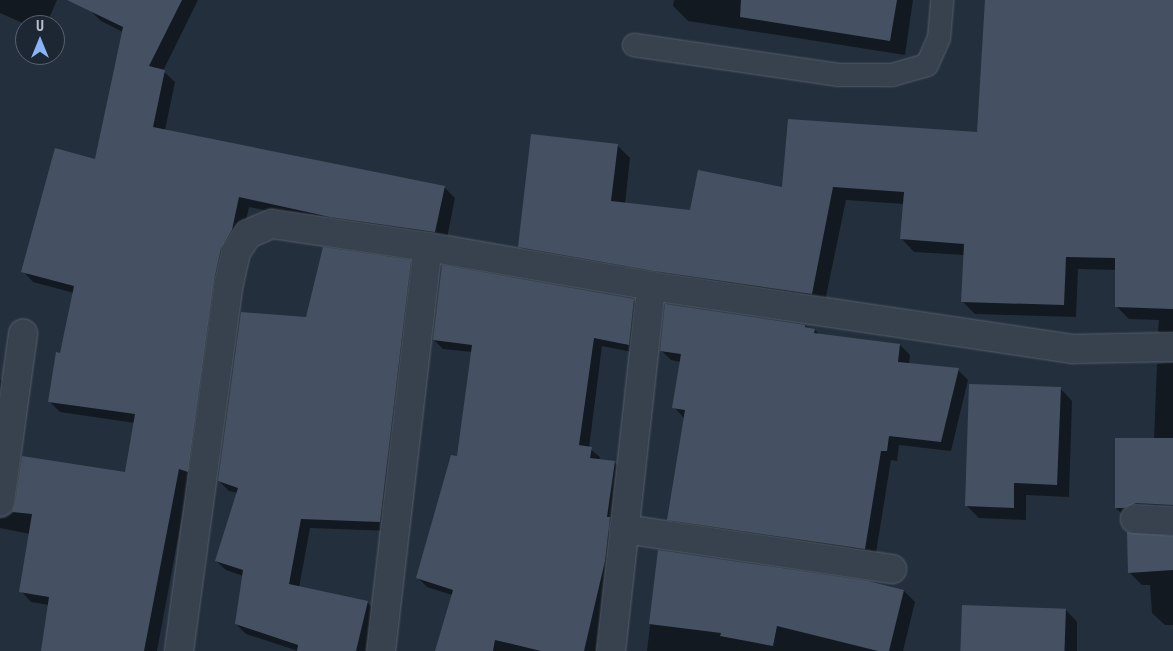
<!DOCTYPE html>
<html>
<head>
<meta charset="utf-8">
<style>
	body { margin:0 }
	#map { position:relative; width:1173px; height:651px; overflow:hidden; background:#242f3e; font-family:"Roboto Condensed",sans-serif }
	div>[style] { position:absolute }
	.shadow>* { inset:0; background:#0007 }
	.building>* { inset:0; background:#455162; transform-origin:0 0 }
	.roads { filter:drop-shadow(0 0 1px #565f6c) drop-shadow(0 0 1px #565f6c) }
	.lane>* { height:22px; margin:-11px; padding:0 11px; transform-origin:11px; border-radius:11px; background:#38414e }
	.street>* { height:28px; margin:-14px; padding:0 14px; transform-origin:14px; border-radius:14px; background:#38414e }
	span { translate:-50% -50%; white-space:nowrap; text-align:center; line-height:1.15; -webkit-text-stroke:4px #1d2633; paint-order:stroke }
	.north { position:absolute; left:15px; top:15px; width:50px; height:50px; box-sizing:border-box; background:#1d2633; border:1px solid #59626f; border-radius:50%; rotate:0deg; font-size:14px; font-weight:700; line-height:20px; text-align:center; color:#b4bcc9 }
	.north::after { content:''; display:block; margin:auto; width:18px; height:22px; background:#8ab4f8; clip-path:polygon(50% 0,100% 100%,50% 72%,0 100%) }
</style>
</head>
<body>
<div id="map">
	<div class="shadow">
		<div style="clip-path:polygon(0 0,57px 0,46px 25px,27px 25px,0 13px)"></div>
		<div style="clip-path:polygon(95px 0,198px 0,163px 71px,175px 82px,165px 130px,444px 187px,455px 198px,446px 243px,342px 227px,249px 207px,189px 479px,157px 651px,42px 651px,49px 605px,31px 602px,21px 591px,30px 534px,0 528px,0 519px,6px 518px,14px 512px,126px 473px,135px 423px,60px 412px,49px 401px,74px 293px,33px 282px,23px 271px,96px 161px,123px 32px,101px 21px,90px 10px)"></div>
		<div style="clip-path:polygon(674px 0,913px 0,905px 55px,688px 21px,673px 6px)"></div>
		<div style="clip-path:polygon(987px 0,1173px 0,1173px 344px,1158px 331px,1159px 320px,1129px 319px,1116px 306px,1116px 270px,1078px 269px,1076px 317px,975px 314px,962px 301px,964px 255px,914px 252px,902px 239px,904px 204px,846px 200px,824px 306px,532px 259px,519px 246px,617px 145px,630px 158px,625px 204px,691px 211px,784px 188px,979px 134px)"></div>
		<div style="clip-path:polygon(410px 261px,420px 271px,390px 531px,310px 528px,299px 588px,367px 602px,376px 612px,368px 651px,298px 651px,246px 634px,236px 624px,243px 576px,226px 570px,216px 561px,238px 493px,229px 491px,219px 481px,307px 318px)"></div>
		<div style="clip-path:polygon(633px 300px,642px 309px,637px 353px,602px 346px,589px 448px,600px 457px,599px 460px,614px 462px,623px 471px,613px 570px,596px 651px,437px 651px,452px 595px,427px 587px,418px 578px,458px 458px,472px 352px,443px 349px,434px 340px)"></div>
		<div style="clip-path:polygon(805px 326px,815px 330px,820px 335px,900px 345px,910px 355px,909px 364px,958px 370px,968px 380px,951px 451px,899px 445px,897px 461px,891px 460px,875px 559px,679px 529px,669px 519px,684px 418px,674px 407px,681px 362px,671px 360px,661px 350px)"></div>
		<div style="clip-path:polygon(1173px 363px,1173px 517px,1129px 521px,1116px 508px,1154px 439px,1157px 364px)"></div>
		<div style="clip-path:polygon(0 379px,11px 390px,0 474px)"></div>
		<div style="clip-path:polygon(1060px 388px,1072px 401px,1069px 497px,1026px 495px,1026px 520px,979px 518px,966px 505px)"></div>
		<div style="clip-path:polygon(1173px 538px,1173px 625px,1165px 625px,1152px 613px,1150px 585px,1142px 585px,1130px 573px)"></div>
		<div style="clip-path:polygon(659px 551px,904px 591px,915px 602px,903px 651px,647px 651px)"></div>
		<div style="clip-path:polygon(1065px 609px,1077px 622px,1077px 651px,961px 651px)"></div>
	</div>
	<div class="building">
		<div style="clip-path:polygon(67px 0,182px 0,149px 66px,165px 70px,153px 127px,445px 186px,435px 232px,330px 217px,239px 197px,232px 230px,221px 248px,214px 280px,188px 472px,179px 469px,144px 651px,41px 651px,49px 597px,19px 592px,32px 514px,12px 512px,15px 504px,22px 456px,125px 472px,135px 414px,48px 402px,56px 352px,60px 353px,74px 286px,21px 272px,55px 148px,95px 159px,123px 27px)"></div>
		<div style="clip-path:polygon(741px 0,897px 0,890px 41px,740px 17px)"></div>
		<div style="clip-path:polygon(985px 0,1173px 0,1173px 309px,1115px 307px,1115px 258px,1066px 257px,1064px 305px,961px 302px,964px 244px,900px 239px,904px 192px,833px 187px,812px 294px,654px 271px,518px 247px,531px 134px,618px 144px,611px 201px,690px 210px,698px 170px,782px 187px,788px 119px,977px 132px)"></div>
		<div style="clip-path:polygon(323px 247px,411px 260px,380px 522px,301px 519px,289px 584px,368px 601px,356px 651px,297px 651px,298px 645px,235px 624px,243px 570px,215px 561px,238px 488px,218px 481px,241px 312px,306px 317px)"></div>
		<div style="clip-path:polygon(442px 265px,634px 299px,629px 345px,594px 338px,579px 445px,592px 447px,590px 458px,615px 461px,607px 517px,610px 517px,605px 561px,584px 651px,541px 651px,495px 640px,493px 651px,435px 651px,453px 590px,416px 578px,451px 455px,457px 456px,472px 345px,433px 340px)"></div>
		<div style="clip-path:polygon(665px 304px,805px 325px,805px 327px,815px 329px,814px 333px,900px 344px,898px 362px,959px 368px,941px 442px,889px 436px,887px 451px,881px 451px,865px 549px,667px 520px,685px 410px,672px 408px,681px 354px,660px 351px)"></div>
		<div style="clip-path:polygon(969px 384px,1061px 387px,1057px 485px,1014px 483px,1014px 508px,965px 506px)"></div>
		<div style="clip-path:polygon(1115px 438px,1173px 438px,1173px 505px,1136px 503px,1124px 508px,1115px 508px)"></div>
		<div style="clip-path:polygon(1127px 532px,1173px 536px,1173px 570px,1128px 573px)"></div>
		<div style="clip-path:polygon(658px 550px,868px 581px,904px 590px,889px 651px,878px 651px,777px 626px,773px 646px,720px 636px,721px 633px,649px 624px)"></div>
		<div style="left:962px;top:605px;width:104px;height:46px;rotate:2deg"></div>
	</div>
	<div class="roads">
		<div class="lane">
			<div style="left:634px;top:45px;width:208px;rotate:8.3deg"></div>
			<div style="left:840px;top:75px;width:52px"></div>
			<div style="left:892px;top:75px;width:36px;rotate:-16deg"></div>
			<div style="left:927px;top:65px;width:30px;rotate:-66deg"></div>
			<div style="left:939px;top:38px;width:38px;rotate:-85deg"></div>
		</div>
		<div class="street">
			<div style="left:0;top:502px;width:170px;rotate:-82.2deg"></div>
			<div style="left:1135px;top:519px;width:38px;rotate:3deg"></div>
			<div style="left:624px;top:529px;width:271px;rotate:8.5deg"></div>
			<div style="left:179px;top:651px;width:371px;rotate:-82.3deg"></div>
			<div style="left:229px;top:283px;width:32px;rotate:-77deg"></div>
			<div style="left:236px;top:252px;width:22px;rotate:-56deg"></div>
			<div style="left:248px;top:234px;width:26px;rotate:-23deg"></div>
			<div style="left:272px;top:224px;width:158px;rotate:8.4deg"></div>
			<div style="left:428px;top:247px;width:226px;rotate:9.9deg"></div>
			<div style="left:381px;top:651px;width:407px;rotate:-83.4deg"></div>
			<div style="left:611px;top:651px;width:367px;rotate:-83.7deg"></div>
			<div style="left:651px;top:286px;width:427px;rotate:8.5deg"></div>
			<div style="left:1073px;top:349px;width:100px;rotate:-1.1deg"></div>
		</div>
	</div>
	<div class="north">U</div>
</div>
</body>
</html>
